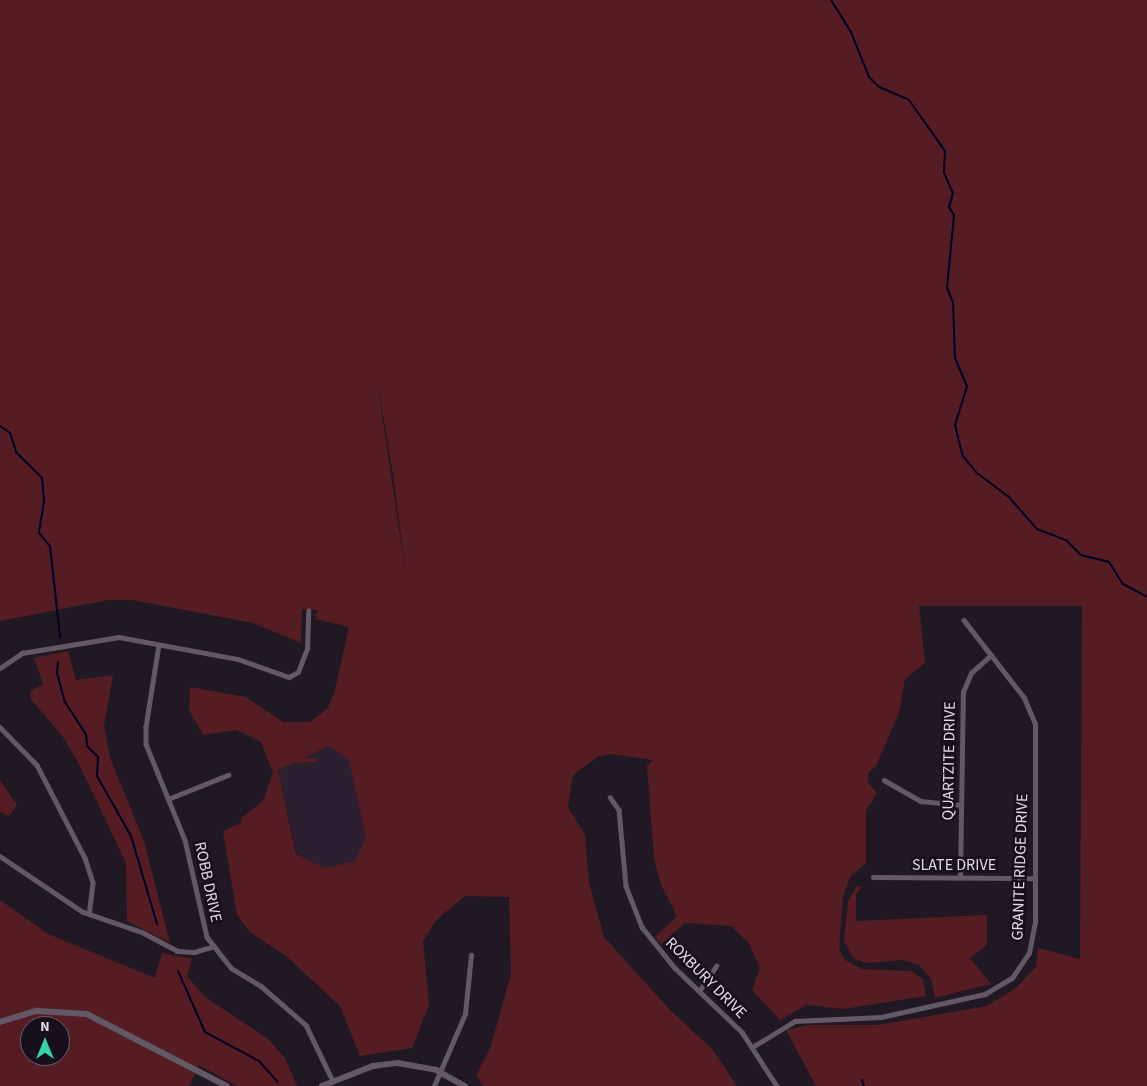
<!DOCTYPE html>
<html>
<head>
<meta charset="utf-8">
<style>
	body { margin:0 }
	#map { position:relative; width:1147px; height:1086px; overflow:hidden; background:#201823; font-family:"Source Sans 3",sans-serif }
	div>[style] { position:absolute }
	.built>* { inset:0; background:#2c2030 }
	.green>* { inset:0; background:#551d23 }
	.stream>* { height:2px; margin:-1px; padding:0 1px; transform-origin:1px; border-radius:1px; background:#000024 }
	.minor>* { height:4.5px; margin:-2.25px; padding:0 2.25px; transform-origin:2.25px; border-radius:2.25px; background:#635966 }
	.tertiary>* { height:5.5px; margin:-2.75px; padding:0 2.75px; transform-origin:2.75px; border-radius:2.75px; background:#635966 }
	span { translate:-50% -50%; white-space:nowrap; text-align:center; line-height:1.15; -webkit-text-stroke:5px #170f1a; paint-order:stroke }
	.street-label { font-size:16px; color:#e2dce4 }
	.north { position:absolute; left:20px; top:1016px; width:50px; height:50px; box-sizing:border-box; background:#170f1a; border:1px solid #68616b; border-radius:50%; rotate:0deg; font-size:14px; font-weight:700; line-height:20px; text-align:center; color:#e2dce4 }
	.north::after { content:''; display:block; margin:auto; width:18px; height:22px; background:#34d4a8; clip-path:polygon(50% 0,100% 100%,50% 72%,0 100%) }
</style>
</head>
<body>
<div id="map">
	<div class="built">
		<div style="clip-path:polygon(328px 746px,349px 760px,366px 837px,355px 861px,325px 868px,297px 854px,278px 770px,293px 763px,316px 762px,302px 758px)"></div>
	</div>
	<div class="green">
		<div style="clip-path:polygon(evenodd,0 0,1147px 0,1147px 1086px,816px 1086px,786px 1030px,809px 1025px,878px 1025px,987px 1006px,1016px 988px,1036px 967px,1038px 948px,1080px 959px,1082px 606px,919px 606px,925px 663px,905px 679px,899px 713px,876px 766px,868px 773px,868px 783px,877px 793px,866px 811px,866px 863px,850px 877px,843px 896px,839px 949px,845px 960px,862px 969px,911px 971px,923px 979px,926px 996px,844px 1009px,806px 1005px,780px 1020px,752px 990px,760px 968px,749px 943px,731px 926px,685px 923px,661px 944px,655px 937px,677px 916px,661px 885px,654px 858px,647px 766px,653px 760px,610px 754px,597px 757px,573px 775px,568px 807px,585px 835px,589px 883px,604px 937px,670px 1010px,713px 1050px,737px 1086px,483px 1086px,476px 1075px,490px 1049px,511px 974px,509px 897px,465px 896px,436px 920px,423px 941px,429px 1005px,412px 1048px,360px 1056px,340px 1006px,287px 957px,249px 931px,237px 915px,223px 831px,241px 823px,241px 818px,263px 801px,273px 773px,261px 742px,236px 730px,203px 735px,189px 710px,190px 687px,246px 697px,283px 722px,310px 722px,327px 709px,334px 694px,349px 627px,315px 619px,318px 610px,302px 609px,301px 643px,253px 623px,132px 600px,108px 600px,0 621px,0 0,376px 374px,393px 474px,406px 576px,376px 374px,0 0,328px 746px,349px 760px,366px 837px,355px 861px,325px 868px,296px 854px,278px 770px,293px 763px,316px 762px,316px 758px,303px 758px,328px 746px)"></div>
		<div style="clip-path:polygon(68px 651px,76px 680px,113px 675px,104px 726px,110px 758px,144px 841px,170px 943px,127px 921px,126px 863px,79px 764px,63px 737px,31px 699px,30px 692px,43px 684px,34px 658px)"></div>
		<div style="clip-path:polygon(0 780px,17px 805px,9px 816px,0 812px)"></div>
		<div style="clip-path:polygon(857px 886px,862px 887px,856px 894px,856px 921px,987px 915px,987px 945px,970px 958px,991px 984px,935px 998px,931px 979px,919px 965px,903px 960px,867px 963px,854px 959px,844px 941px,848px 901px)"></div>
		<div style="clip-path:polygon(evenodd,0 900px,48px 934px,155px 978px,162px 953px,192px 959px,187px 976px,205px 997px,268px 1039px,285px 1058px,297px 1086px,237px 1086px,199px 1065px,189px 1086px,0 1086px,0 900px,30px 1026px,60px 1026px,60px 1056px,30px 1056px,30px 1026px)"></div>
	</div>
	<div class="stream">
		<div style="left:831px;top:0;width:38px;rotate:58deg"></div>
		<div style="left:851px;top:32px;width:48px;rotate:68.2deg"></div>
		<div style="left:869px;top:77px;width:14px;rotate:45deg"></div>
		<div style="left:879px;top:87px;width:33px;rotate:23deg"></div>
		<div style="left:909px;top:100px;width:62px;rotate:54.8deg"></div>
		<div style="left:945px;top:151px;width:22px;rotate:93deg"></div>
		<div style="left:944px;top:173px;width:22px;rotate:66deg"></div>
		<div style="left:953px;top:193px;width:15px;rotate:106deg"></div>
		<div style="left:949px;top:207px;width:9px;rotate:58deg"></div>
		<div style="left:954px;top:215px;width:73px;rotate:95.5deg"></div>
		<div style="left:947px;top:288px;width:15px;rotate:67deg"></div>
		<div style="left:953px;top:302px;width:56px;rotate:88deg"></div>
		<div style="left:955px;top:358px;width:30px;rotate:67deg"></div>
		<div style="left:967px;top:386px;width:41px;rotate:107.1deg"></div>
		<div style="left:955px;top:425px;width:32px;rotate:76deg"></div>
		<div style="left:963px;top:456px;width:22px;rotate:51deg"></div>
		<div style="left:977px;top:473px;width:39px;rotate:37deg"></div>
		<div style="left:1008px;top:496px;width:44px;rotate:48.7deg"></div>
		<div style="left:1037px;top:529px;width:31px;rotate:21deg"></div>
		<div style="left:1066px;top:540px;width:21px;rotate:45deg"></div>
		<div style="left:1081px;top:555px;width:29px;rotate:14deg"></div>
		<div style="left:1109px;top:562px;width:26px;rotate:58deg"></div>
		<div style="left:1123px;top:584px;width:27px;rotate:28deg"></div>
		<div style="left:0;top:426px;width:12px;rotate:35deg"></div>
		<div style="left:10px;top:433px;width:20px;rotate:72deg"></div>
		<div style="left:16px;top:452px;width:37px;rotate:45deg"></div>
		<div style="left:42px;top:478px;width:23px;rotate:85deg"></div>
		<div style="left:44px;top:501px;width:32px;rotate:99deg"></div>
		<div style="left:39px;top:533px;width:17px;rotate:50deg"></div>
		<div style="left:50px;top:546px;width:92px;rotate:83.7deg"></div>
		<div style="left:58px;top:662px;width:11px;rotate:95deg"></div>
		<div style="left:57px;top:673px;width:30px;rotate:75deg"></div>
		<div style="left:65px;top:702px;width:38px;rotate:57deg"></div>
		<div style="left:86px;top:734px;width:12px;rotate:85deg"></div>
		<div style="left:87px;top:746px;width:16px;rotate:45deg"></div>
		<div style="left:98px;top:757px;width:19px;rotate:93deg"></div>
		<div style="left:97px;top:776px;width:69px;rotate:60.5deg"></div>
		<div style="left:131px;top:836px;width:92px;rotate:73.5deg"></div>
		<div style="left:178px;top:971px;width:67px;rotate:66.1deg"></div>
		<div style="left:205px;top:1032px;width:61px;rotate:28.2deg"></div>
		<div style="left:259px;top:1061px;width:28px;rotate:48deg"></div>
		<div style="left:862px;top:1080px;width:6px;rotate:72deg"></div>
	</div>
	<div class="minor">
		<div style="left:159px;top:645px;width:83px;rotate:99deg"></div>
		<div style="left:146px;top:727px;width:17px;rotate:90deg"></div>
		<div style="left:146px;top:744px;width:104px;rotate:67.9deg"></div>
		<div style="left:185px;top:840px;width:99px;rotate:77.2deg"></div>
		<div style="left:207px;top:937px;width:39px;rotate:52deg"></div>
		<div style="left:231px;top:968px;width:35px;rotate:31deg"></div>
		<div style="left:261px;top:986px;width:60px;rotate:40.9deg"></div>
		<div style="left:306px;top:1025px;width:62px;rotate:64.3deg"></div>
		<div style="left:0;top:668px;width:27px;rotate:-34deg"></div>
		<div style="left:22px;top:653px;width:98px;rotate:-9.4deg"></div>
		<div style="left:119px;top:637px;width:121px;rotate:10.5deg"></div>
		<div style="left:238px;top:659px;width:54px;rotate:19.4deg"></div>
		<div style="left:289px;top:677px;width:10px;rotate:-29deg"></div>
		<div style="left:298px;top:672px;width:26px;rotate:-69deg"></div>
		<div style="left:307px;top:648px;width:37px;rotate:-88deg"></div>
		<div style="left:0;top:727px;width:53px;rotate:45.8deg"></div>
		<div style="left:37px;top:765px;width:105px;rotate:62.7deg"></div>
		<div style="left:85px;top:858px;width:26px;rotate:72deg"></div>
		<div style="left:93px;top:883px;width:31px;rotate:97deg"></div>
		<div style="left:884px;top:780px;width:43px;rotate:29.6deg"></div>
		<div style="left:921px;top:801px;width:40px;rotate:5.7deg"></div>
		<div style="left:610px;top:797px;width:16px;rotate:55deg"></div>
		<div style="left:619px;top:810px;width:76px;rotate:84.7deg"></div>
		<div style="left:626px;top:886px;width:44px;rotate:68.7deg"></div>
		<div style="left:642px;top:927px;width:53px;rotate:51.2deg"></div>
		<div style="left:675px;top:968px;width:93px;rotate:43.7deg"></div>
		<div style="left:742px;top:1032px;width:64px;rotate:57.1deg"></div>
		<div style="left:168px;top:799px;width:65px;rotate:-21.8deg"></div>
		<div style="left:0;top:856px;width:100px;rotate:34deg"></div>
		<div style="left:83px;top:912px;width:62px;rotate:18.7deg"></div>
		<div style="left:142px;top:932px;width:40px;rotate:28deg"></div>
		<div style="left:177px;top:951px;width:17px;rotate:3deg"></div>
		<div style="left:194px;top:952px;width:18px;rotate:-16deg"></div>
		<div style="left:873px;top:877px;width:162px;rotate:0.4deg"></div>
		<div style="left:960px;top:878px;width:186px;rotate:-89.1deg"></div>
		<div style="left:963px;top:692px;width:21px;rotate:-67deg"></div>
		<div style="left:971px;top:673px;width:27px;rotate:-42deg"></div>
		<div style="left:700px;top:990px;width:29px;rotate:-56deg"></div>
		<div style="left:754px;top:1046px;width:48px;rotate:-31.4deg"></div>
		<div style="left:795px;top:1021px;width:86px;rotate:-2.7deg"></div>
		<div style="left:881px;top:1017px;width:107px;rotate:-12.5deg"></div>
		<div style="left:985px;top:994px;width:31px;rotate:-31deg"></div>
		<div style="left:1012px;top:978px;width:30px;rotate:-56deg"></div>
		<div style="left:1029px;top:953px;width:31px;rotate:-79deg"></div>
		<div style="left:1035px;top:923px;width:199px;rotate:-90deg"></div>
		<div style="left:1035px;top:724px;width:28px;rotate:-113deg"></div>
		<div style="left:1024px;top:698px;width:98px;rotate:-127.9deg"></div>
		<div style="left:434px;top:1086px;width:78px;rotate:-66.7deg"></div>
		<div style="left:465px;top:1014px;width:59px;rotate:-84.2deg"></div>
	</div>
	<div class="tertiary">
		<div style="left:0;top:1022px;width:39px;rotate:-17deg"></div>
		<div style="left:37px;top:1011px;width:50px;rotate:3.4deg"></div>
		<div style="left:87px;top:1014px;width:157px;rotate:27.2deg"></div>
		<div style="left:322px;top:1086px;width:55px;rotate:-21.4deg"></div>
		<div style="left:373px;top:1066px;width:25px;rotate:-7deg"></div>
		<div style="left:398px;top:1063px;width:39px;rotate:10deg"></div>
		<div style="left:436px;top:1070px;width:33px;rotate:29deg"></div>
	</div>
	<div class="street-label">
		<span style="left:949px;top:761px;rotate:-89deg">QUARTZITE DRIVE</span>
		<span style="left:954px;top:865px">SLATE DRIVE</span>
		<span style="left:1020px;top:867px;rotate:-88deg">GRANITE RIDGE DRIVE</span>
		<span style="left:208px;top:882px;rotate:78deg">ROBB DRIVE</span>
		<span style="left:706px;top:978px;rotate:45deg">ROXBURY DRIVE</span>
	</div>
	<div class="north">N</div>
</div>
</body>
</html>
